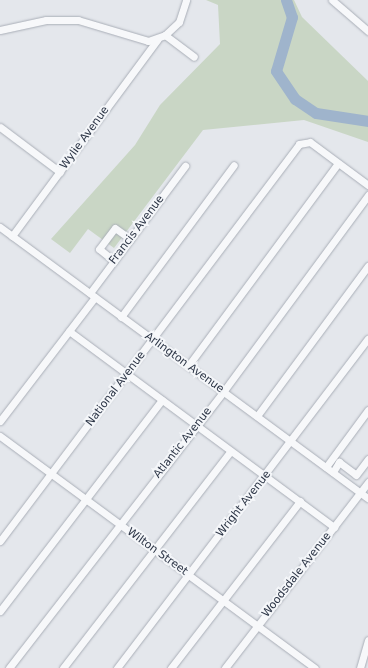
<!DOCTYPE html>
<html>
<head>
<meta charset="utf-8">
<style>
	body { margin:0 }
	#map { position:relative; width:368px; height:668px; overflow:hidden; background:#e4e7ec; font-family:"DejaVu Sans",sans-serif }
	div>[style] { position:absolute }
	.green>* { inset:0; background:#c9d6c5 }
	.river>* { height:11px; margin:-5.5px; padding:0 5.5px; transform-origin:5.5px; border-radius:5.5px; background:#9fb4cc }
	.roads { filter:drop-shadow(0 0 1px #a9aeb7) drop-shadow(0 0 1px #a9aeb7) }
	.minor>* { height:7px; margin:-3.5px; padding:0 3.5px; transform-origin:3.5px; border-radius:3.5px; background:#f7f8fa }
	span { translate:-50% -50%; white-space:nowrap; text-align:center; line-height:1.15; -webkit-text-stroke:4px #f4f6f9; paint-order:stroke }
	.street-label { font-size:11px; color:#2b3445 }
</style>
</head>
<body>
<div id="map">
	<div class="green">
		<div style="clip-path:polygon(206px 0,294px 0,302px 17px,368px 81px,368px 142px,304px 120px,203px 130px,114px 248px,88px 229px,70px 253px,51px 239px,135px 145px,160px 105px,220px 44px,218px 5px)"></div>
	</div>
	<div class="river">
		<div style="left:286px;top:0;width:18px;rotate:71deg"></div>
		<div style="left:292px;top:17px;width:56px;rotate:106.5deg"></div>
		<div style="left:276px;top:71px;width:34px;rotate:56deg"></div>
		<div style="left:295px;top:99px;width:25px;rotate:34deg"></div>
		<div style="left:316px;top:113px;width:53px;rotate:8.7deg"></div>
	</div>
	<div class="roads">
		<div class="minor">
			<div style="left:332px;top:0;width:48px;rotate:40.7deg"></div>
			<div style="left:0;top:30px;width:47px;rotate:-12.3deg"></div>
			<div style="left:46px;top:20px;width:32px"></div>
			<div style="left:78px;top:20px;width:73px;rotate:16.7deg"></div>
			<div style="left:148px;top:41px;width:18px;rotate:-19deg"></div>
			<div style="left:165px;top:35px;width:19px;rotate:-43deg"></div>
			<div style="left:179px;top:22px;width:23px;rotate:-72deg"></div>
			<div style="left:165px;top:35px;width:36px;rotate:37deg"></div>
			<div style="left:0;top:127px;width:75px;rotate:36.9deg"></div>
			<div style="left:0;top:227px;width:457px;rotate:36.4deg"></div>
			<div style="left:12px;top:236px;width:245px;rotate:-53.5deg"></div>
			<div style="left:114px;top:261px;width:19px;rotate:-141deg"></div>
			<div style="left:99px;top:249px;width:26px;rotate:-53deg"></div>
			<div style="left:115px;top:228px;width:19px;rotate:36deg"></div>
			<div style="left:90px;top:293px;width:159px;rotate:-53.2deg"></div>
			<div style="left:121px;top:317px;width:189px;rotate:-53.4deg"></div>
			<div style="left:69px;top:331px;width:330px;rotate:36.5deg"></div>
			<div style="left:188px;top:366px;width:252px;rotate:-53.5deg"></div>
			<div style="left:257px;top:416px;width:187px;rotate:-53.5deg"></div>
			<div style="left:0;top:421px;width:156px;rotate:-52.5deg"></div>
			<div style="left:0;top:436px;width:391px;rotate:36.4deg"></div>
			<div style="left:326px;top:467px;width:71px;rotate:-53.6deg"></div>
			<div style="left:333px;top:472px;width:12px;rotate:-59deg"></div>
			<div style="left:339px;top:462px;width:21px;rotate:37deg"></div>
			<div style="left:356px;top:475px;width:20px;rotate:-53deg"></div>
			<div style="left:0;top:541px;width:497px;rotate:-53deg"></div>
			<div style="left:299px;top:144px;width:11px;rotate:-10deg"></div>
			<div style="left:310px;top:142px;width:72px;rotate:36.6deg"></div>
			<div style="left:0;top:611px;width:266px;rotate:-52.5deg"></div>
			<div style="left:9px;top:668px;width:349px;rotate:-52.2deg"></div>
			<div style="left:223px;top:392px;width:245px;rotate:-53.6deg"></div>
			<div style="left:63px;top:668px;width:274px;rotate:-52.3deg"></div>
			<div style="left:117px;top:668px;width:414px;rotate:-52.7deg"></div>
			<div style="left:171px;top:668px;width:211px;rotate:-52.3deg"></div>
			<div style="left:225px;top:668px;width:235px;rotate:-52.4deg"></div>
			<div style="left:360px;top:668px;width:29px;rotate:-74deg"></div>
		</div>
	</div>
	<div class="street-label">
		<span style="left:85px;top:138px;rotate:-54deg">Wylie Avenue</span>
		<span style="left:137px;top:230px;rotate:-53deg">Francis Avenue</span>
		<span style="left:184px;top:363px;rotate:36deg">Arlington Avenue</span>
		<span style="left:116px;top:389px;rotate:-53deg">National Avenue</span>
		<span style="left:183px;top:443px;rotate:-52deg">Atlantic Avenue</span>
		<span style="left:244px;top:504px;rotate:-52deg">Wright Avenue</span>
		<span style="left:157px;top:552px;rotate:36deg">Wilton Street</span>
		<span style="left:297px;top:575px;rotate:-52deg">Woodsdale Avenue</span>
	</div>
</div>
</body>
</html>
